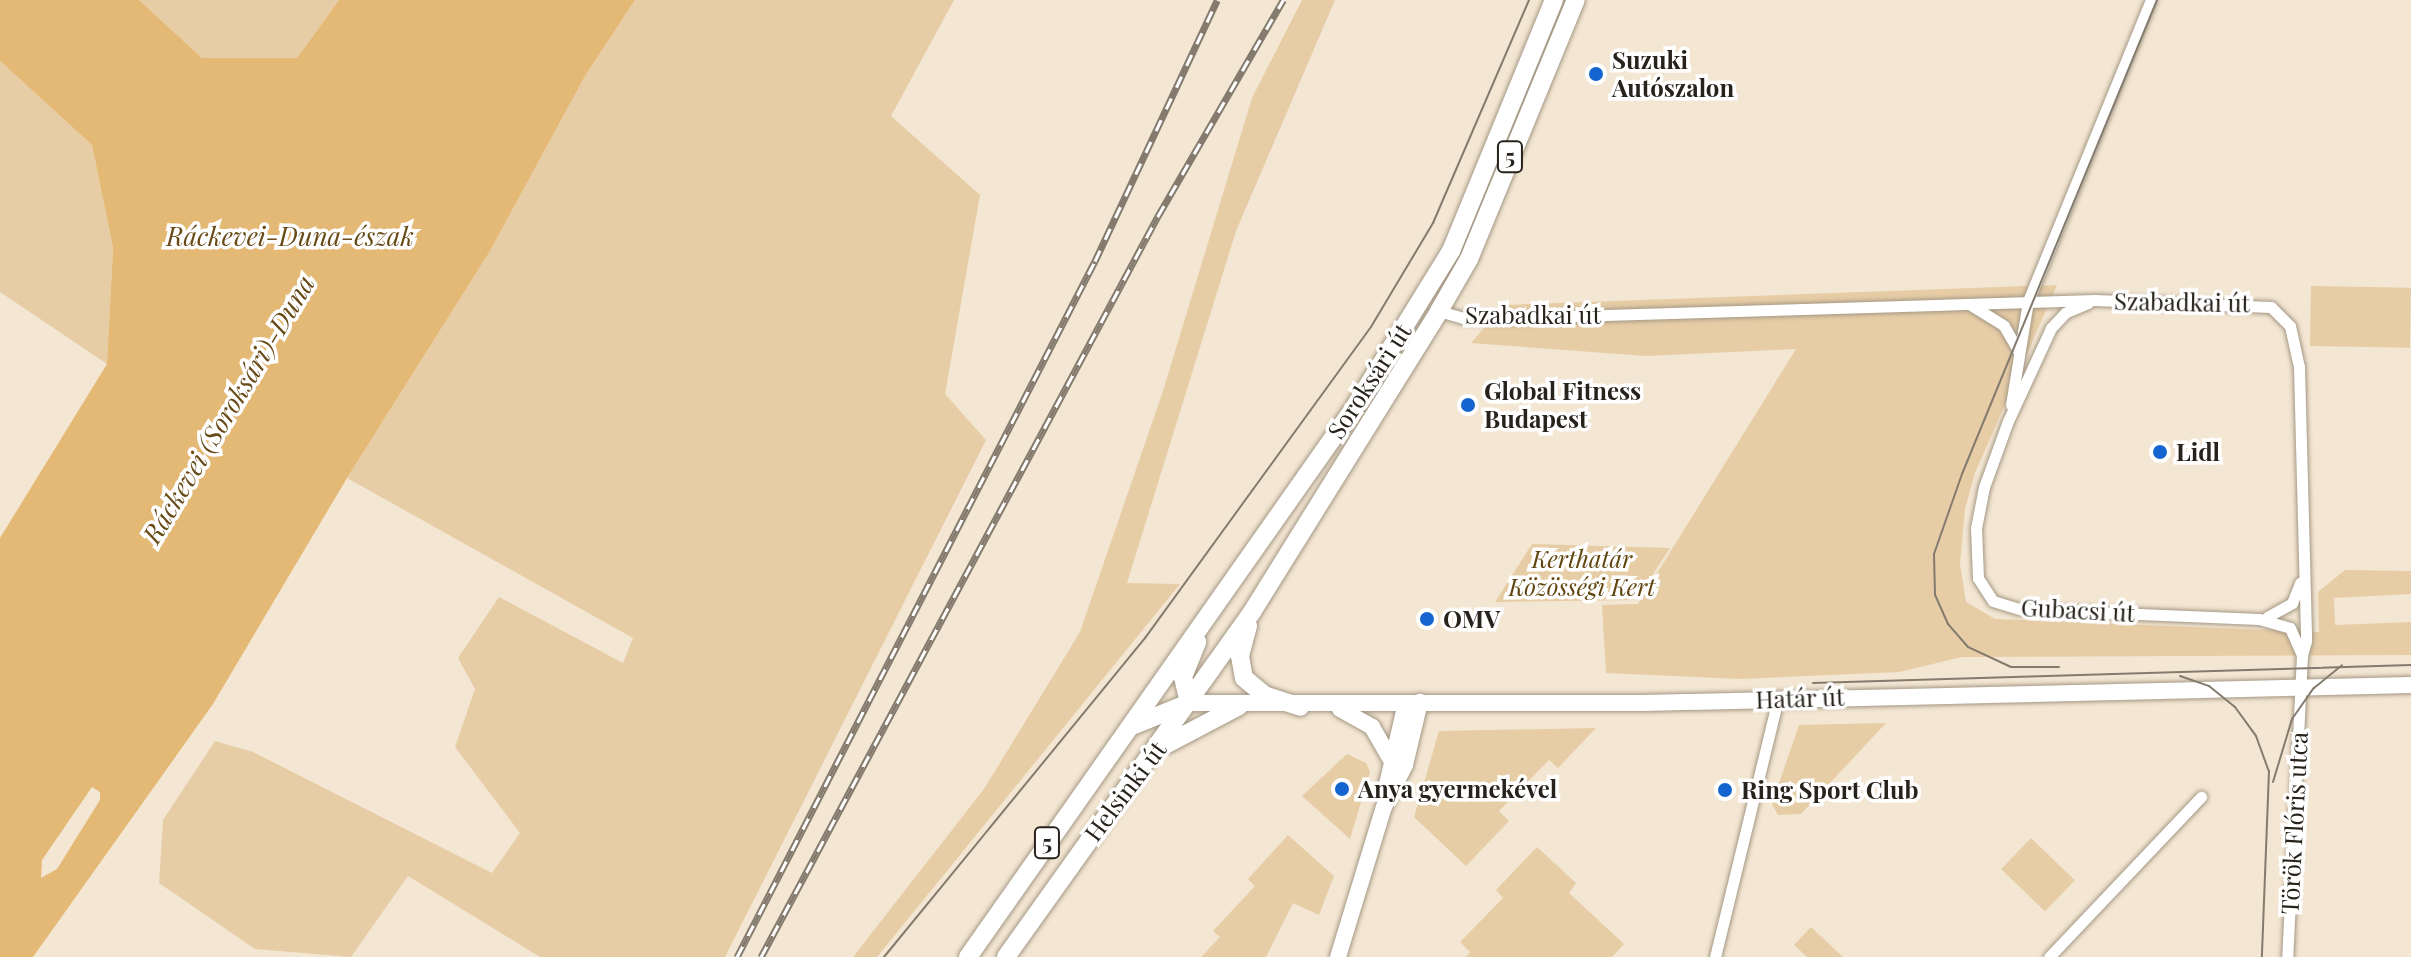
<!DOCTYPE html>
<html>
<head>
<meta charset="utf-8">
<style>
	body { margin:0 }
	#map { position:relative; width:2411px; height:957px; overflow:hidden; background:#f3e6d2; font-family:"Playfair Display",serif }
	div>[style] { position:absolute }
	.green>* { inset:0; background:#e7cda6; transform-origin:0 0 }
	.water>* { inset:0; background:#e4b976 }
	.pier>* { inset:0; background:#f3e6d2 }
	.roads { filter:drop-shadow(0 0 2px #a49885) drop-shadow(0 0 2px #a49885) }
	.street>* { height:11px; margin:-5.5px; padding:0 5.5px; transform-origin:5.5px; border-radius:5.5px; background:#fff }
	.secondary>* { height:16px; margin:-8px; padding:0 8px; transform-origin:8px; border-radius:8px; background:#fff }
	.primary>* { height:18px; margin:-9px; padding:0 9px; transform-origin:9px; border-radius:9px; background:#fff }
	.tram>* { height:2px; margin:-1px; padding:0 1px; transform-origin:1px; border-radius:1px; background:#847b6e }
	.rail>* { height:7px; margin-top:-3.5px; transform-origin:0; background:repeating-linear-gradient(90deg,#fff 0 12px,#847b6e 0 24px); box-sizing:border-box; border-block:2px solid #847b6e }
	.dots>* { width:22px; height:22px; translate:-50% -50%; box-sizing:border-box; border:4px solid #fff; border-radius:50% }
	span { translate:-50% -50%; white-space:nowrap; text-align:center; line-height:1.15; -webkit-text-stroke:7px #fff; paint-order:stroke }
	.shield-label span { padding:2px 6px; background:#fff; border:2px solid; border-radius:6px; -webkit-text-stroke-width:0 }
	.shield-label { font-size:22px; color:#27221b; font-weight:700 }
	.poi-label { font-size:24px; color:#27221b; font-weight:700 }
	.left { translate:0 -50%; text-align:left }
	.street-label { font-size:24px; color:#27221b }
	.park-label { font-size:24px; color:#60440e; font-style:italic }
	.water-label { font-size:26px; color:#674a16; font-style:italic }
</style>
</head>
<body>
<div id="map">
	<div class="green">
		<div style="clip-path:polygon(139px 0,339px 0,297px 58px,202px 58px)"></div>
		<div style="clip-path:polygon(635px 0,954px 0,891px 116px,980px 195px,945px 394px,986px 440px,725px 957px,540px 957px,408px 876px,351px 957px,255px 949px,159px 883px,163px 820px,215px 741px,253px 752px,492px 873px,520px 833px,455px 747px,475px 689px,458px 658px,499px 597px,623px 663px,633px 638px,347px 478px,490px 251px,585px 76px)"></div>
		<div style="clip-path:polygon(1302px 0,1335px 0,1236px 231px,1127px 583px,1180px 584px,877px 957px,853px 957px,984px 789px,1080px 632px,1163px 391px,1252px 98px)"></div>
		<div style="clip-path:polygon(0 61px,92px 145px,113px 248px,107px 364px,0 292px)"></div>
		<div style="clip-path:polygon(2057px 285px,1975px 473px,1965px 509px,1960px 564px,1966px 602px,1995px 619px,2319px 632px,2318px 592px,2345px 570px,2411px 571px,2411px 594px,2334px 598px,2335px 625px,2411px 622px,2411px 655px,1962px 657px,1899px 672px,1741px 679px,1606px 673px,1602px 605px,1638px 604px,1796px 349px,1646px 356px,1471px 343px,1504px 305px)"></div>
		<div style="left:2311px;top:286px;width:100px;height:60px;rotate:1deg"></div>
		<div style="clip-path:polygon(1532px 544px,1670px 548px,1636px 600px,1495px 602px)"></div>
		<div style="clip-path:polygon(1886px 723px,1801px 814px,1778px 815px,1772px 804px,1799px 725px)"></div>
		<div style="clip-path:polygon(1596px 728px,1558px 768px,1549px 760px,1499px 811px,1509px 821px,1466px 866px,1414px 817px,1439px 731px)"></div>
		<div style="clip-path:polygon(1347px 754px,1366px 763px,1370px 772px,1350px 839px,1302px 796px)"></div>
		<div style="clip-path:polygon(1288px 835px,1334px 876px,1319px 915px,1293px 903px,1266px 957px,1201px 957px,1220px 937px,1213px 931px,1255px 886px,1248px 879px)"></div>
		<div style="left:2031px;top:838px;width:61px;height:43px;rotate:44deg"></div>
		<div style="clip-path:polygon(1537px 847px,1576px 883px,1569px 893px,1624px 944px,1612px 957px,1466px 957px,1470px 952px,1460px 942px,1503px 898px,1496px 890px)"></div>
		<div style="clip-path:polygon(1811px 927px,1843px 957px,1807px 957px,1794px 945px)"></div>
	</div>
	<div class="water">
		<div style="clip-path:polygon(0 0,139px 0,202px 58px,297px 58px,339px 0,635px 0,585px 76px,490px 251px,347px 478px,213px 704px,33px 957px,0 957px,0 538px,107px 364px,113px 248px,92px 145px,0 61px)"></div>
	</div>
	<div class="pier">
		<div style="clip-path:polygon(92px 787px,100px 792px,100px 800px,57px 869px,41px 878px,42px 860px)"></div>
	</div>
	<div class="roads">
		<div class="street">
			<div style="left:2088px;top:303px;width:25px;rotate:157deg"></div>
			<div style="left:2065px;top:313px;width:21px;rotate:133deg"></div>
			<div style="left:2051px;top:328px;width:102px;rotate:114.8deg"></div>
			<div style="left:2008px;top:421px;width:70px;rotate:110deg"></div>
			<div style="left:1984px;top:487px;width:42px;rotate:101deg"></div>
			<div style="left:1976px;top:528px;width:50px;rotate:87.7deg"></div>
			<div style="left:1978px;top:578px;width:27px;rotate:57deg"></div>
			<div style="left:1993px;top:601px;width:28px;rotate:17deg"></div>
			<div style="left:2020px;top:609px;width:239px;rotate:2.4deg"></div>
			<div style="left:2259px;top:619px;width:32px;rotate:16deg"></div>
			<div style="left:2290px;top:628px;width:30px;rotate:66deg"></div>
			<div style="left:2302px;top:655px;width:302px;rotate:92.8deg"></div>
			<div style="left:1971px;top:305px;width:39px;rotate:32deg"></div>
			<div style="left:2004px;top:326px;width:30px;rotate:60deg"></div>
			<div style="left:1439px;top:311px;width:25px;rotate:16deg"></div>
			<div style="left:1463px;top:318px;width:44px"></div>
			<div style="left:1507px;top:318px;width:588px;rotate:-1.75deg"></div>
			<div style="left:2095px;top:300px;width:176px;rotate:2.3deg"></div>
			<div style="left:2271px;top:307px;width:27px;rotate:45deg"></div>
			<div style="left:2290px;top:326px;width:42px;rotate:77.6deg"></div>
			<div style="left:2299px;top:367px;width:274px;rotate:88.5deg"></div>
			<div style="left:2306px;top:641px;width:15px;rotate:106deg"></div>
			<div style="left:2011px;top:405px;width:105px;rotate:-80.7deg"></div>
			<div style="left:2028px;top:301px;width:325px;rotate:-67.8deg"></div>
			<div style="left:2267px;top:617px;width:29px;rotate:-29deg"></div>
			<div style="left:2292px;top:603px;width:22px;rotate:-68deg"></div>
			<div style="left:1715px;top:957px;width:266px;rotate:-76.3deg"></div>
			<div style="left:2049px;top:957px;width:221px;rotate:-46.5deg"></div>
		</div>
		<div class="secondary">
			<div style="left:1189px;top:703px;width:455px"></div>
			<div style="left:1644px;top:703px;width:767px;rotate:-1.34deg"></div>
			<div style="left:1340px;top:709px;width:37px;rotate:29deg"></div>
			<div style="left:1372px;top:727px;width:36px;rotate:60deg"></div>
			<div style="left:1385px;top:793px;width:92px;rotate:-76.9deg"></div>
			<div style="left:1338px;top:957px;width:157px;rotate:-73deg"></div>
			<div style="left:1384px;top:807px;width:47px;rotate:-63.4deg"></div>
			<div style="left:1405px;top:765px;width:65px;rotate:-76.6deg"></div>
		</div>
		<div class="primary">
			<div style="left:1248px;top:626px;width:31px;rotate:105deg"></div>
			<div style="left:1240px;top:656px;width:22px;rotate:80deg"></div>
			<div style="left:1244px;top:678px;width:26px;rotate:40deg"></div>
			<div style="left:1264px;top:695px;width:38px;rotate:18deg"></div>
			<div style="left:1189px;top:703px;width:27px;rotate:-103deg"></div>
			<div style="left:1183px;top:677px;width:38px;rotate:-68deg"></div>
			<div style="left:1132px;top:726px;width:61px;rotate:-22deg"></div>
			<div style="left:1167px;top:744px;width:81px;rotate:-27.8deg"></div>
			<div style="left:968px;top:957px;width:671px;rotate:-54.89deg"></div>
			<div style="left:1354px;top:408px;width:185px;rotate:-58.3deg"></div>
			<div style="left:1451px;top:251px;width:271px;rotate:-67.7deg"></div>
			<div style="left:1006px;top:957px;width:424px;rotate:-54.5deg"></div>
			<div style="left:1252px;top:612px;width:354px;rotate:-58.1deg"></div>
			<div style="left:1439px;top:311px;width:60px;rotate:-60deg"></div>
			<div style="left:1469px;top:259px;width:280px;rotate:-67.6deg"></div>
		</div>
	</div>
	<div class="tram">
		<div style="left:2059px;top:667px;width:48px;rotate:180deg"></div>
		<div style="left:2011px;top:667px;width:47px;rotate:-155.1deg"></div>
		<div style="left:1968px;top:647px;width:30px;rotate:-131deg"></div>
		<div style="left:1948px;top:624px;width:32px;rotate:-114deg"></div>
		<div style="left:1935px;top:595px;width:41px;rotate:-91.4deg"></div>
		<div style="left:1934px;top:554px;width:85px;rotate:-70.7deg"></div>
		<div style="left:1962px;top:474px;width:513px;rotate:-67.64deg"></div>
		<div style="left:2180px;top:676px;width:31px;rotate:19deg"></div>
		<div style="left:2209px;top:686px;width:33px;rotate:39deg"></div>
		<div style="left:2235px;top:707px;width:36px;rotate:54deg"></div>
		<div style="left:2256px;top:736px;width:37px;rotate:70deg"></div>
		<div style="left:2269px;top:771px;width:186px;rotate:92.2deg"></div>
		<div style="left:1813px;top:683px;width:598px;rotate:-1.72deg"></div>
		<div style="left:2273px;top:782px;width:66px;rotate:-73.2deg"></div>
		<div style="left:2292px;top:719px;width:38px;rotate:-55deg"></div>
		<div style="left:2314px;top:688px;width:36px;rotate:-39deg"></div>
		<div style="left:884px;top:957px;width:412px;rotate:-50.7deg"></div>
		<div style="left:1145px;top:638px;width:384px;rotate:-54deg"></div>
		<div style="left:1371px;top:327px;width:121px;rotate:-59.2deg"></div>
		<div style="left:1433px;top:223px;width:243px;rotate:-66.7deg"></div>
	</div>
	<div class="rail">
		<div style="left:737px;top:957px;width:783px;rotate:-62.78deg"></div>
		<div style="left:1095px;top:261px;width:288px;rotate:-64.9deg"></div>
		<div style="left:761px;top:957px;width:841px;rotate:-61.82deg"></div>
		<div style="left:1158px;top:216px;width:250px;rotate:-59.9deg"></div>
	</div>
	<div class="dots">
		<div style="left:1596px;top:74px;background:#1465cf"></div>
		<div style="left:1468px;top:405px;background:#1465cf"></div>
		<div style="left:2160px;top:452px;background:#1465cf"></div>
		<div style="left:1427px;top:619px;background:#1465cf"></div>
		<div style="left:1342px;top:789px;background:#1465cf"></div>
		<div style="left:1725px;top:790px;background:#1465cf"></div>
	</div>
	<div class="shield-label">
		<span style="left:1510px;top:157px">5</span>
		<span style="left:1047px;top:843px">5</span>
	</div>
	<div class="poi-label">
		<span class="left" style="left:1612px;top:74px">Suzuki<br>Autószalon</span>
		<span class="left" style="left:1484px;top:405px">Global Fitness<br>Budapest</span>
		<span class="left" style="left:2176px;top:452px">Lidl</span>
		<span class="left" style="left:1443px;top:619px">OMV</span>
		<span class="left" style="left:1358px;top:789px">Anya gyermekével</span>
		<span class="left" style="left:1741px;top:790px">Ring Sport Club</span>
	</div>
	<div class="street-label">
		<span style="left:2182px;top:302px;rotate:1deg">Szabadkai út</span>
		<span style="left:1533px;top:315px">Szabadkai út</span>
		<span style="left:1369px;top:381px;rotate:-57deg">Soroksári út</span>
		<span style="left:2078px;top:610px;rotate:3deg">Gubacsi út</span>
		<span style="left:1800px;top:698px;rotate:-2deg">Határ út</span>
		<span style="left:1125px;top:791px;rotate:-53deg">Helsinki út</span>
		<span style="left:2294px;top:823px;rotate:-87deg">Török Flóris utca</span>
	</div>
	<div class="park-label">
		<span style="left:1582px;top:573px">Kerthatár<br>Közösségi Kert</span>
	</div>
	<div class="water-label">
		<span style="left:290px;top:236px">Ráckevei-Duna-észak</span>
		<span style="left:228px;top:409px;rotate:-59deg">Ráckevei (Soroksári)-Duna</span>
	</div>
</div>
</body>
</html>
